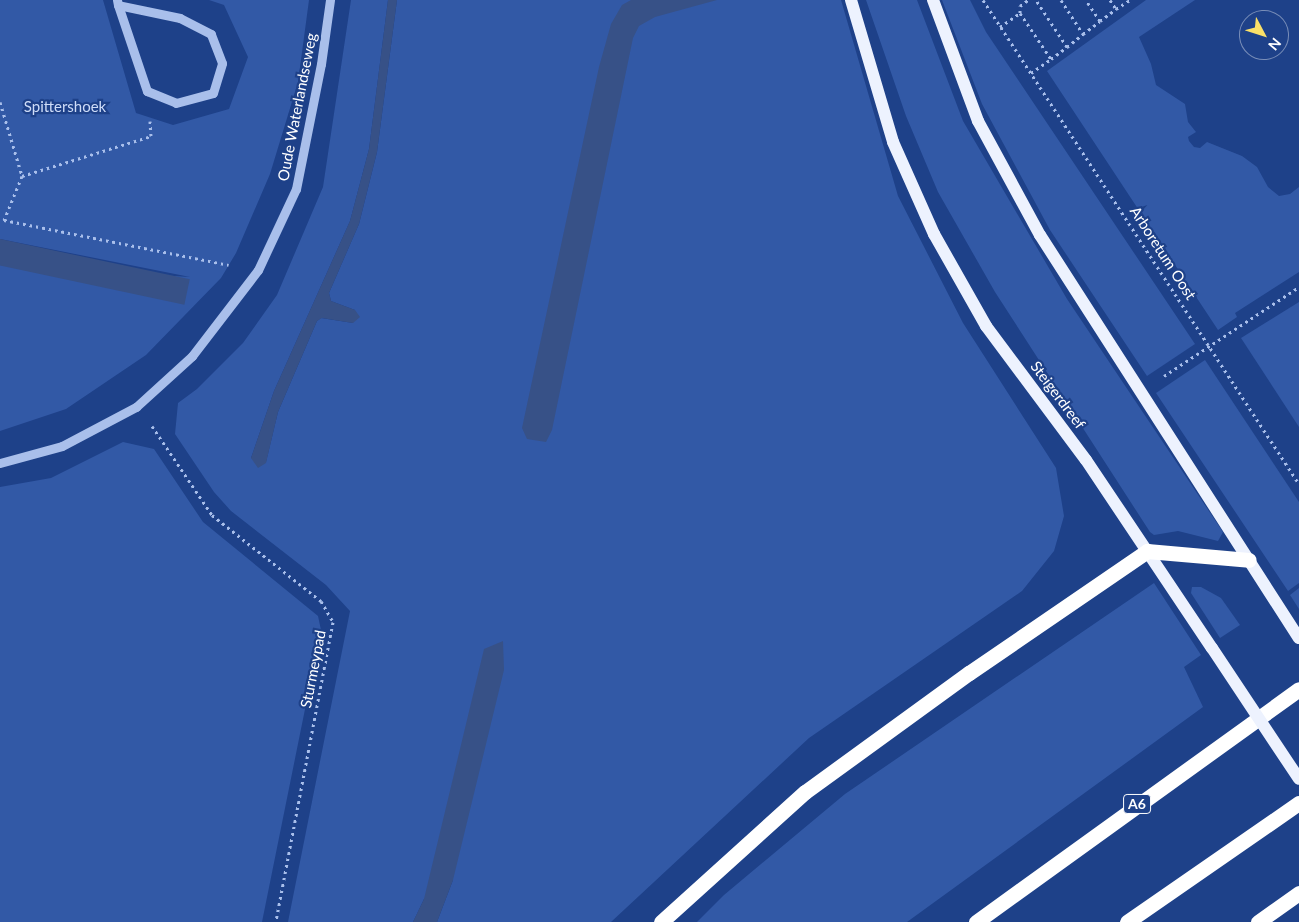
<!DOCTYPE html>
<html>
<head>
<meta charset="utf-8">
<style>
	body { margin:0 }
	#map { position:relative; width:1299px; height:922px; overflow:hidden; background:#1e4189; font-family:Lato,sans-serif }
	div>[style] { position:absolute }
	.green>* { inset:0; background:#3259a6 }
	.water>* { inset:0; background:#375187; transform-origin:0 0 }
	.path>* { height:3px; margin-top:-1.5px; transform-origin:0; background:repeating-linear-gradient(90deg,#a9bfeb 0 2.5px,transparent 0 6.5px) }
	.minor>* { height:9px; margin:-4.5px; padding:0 4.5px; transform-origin:4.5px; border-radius:4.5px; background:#a9bfeb }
	.major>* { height:12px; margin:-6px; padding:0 6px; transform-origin:6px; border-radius:6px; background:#edf2fe }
	.highway>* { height:15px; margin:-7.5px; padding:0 7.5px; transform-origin:7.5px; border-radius:7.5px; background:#fff }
	.major-bridge>* { height:12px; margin:-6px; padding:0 6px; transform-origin:6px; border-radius:6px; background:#edf2fe }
	span { translate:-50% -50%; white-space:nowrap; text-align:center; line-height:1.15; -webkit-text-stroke:4.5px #1e4189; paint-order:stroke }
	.shield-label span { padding:1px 4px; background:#1e4189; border:1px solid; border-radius:4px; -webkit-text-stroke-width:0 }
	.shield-label { font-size:14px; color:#fff; font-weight:700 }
	.park-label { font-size:15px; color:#cedcf8 }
	.street-label { font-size:15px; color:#fff }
	.north { position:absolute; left:1239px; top:10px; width:50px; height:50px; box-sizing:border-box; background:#1e4189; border:1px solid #788db8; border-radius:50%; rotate:130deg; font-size:14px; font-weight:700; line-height:20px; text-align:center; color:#fff }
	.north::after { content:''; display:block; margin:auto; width:18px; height:22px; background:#fae068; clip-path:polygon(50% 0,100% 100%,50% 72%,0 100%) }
</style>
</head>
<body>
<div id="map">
	<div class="green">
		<div style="clip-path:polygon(0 0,103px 0,136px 113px,173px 125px,229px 109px,248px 57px,224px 5px,209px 0,309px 0,298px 82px,270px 174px,236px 253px,221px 278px,146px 355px,66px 409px,0 431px,0 265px,190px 277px,0 239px)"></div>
		<div style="clip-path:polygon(351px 0,388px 0,369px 149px,350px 221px,274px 391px,251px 458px,266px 462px,278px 412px,317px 321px,321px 318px,353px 323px,355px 310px,331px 301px,329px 293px,359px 224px,377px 152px,397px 0,841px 0,898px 196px,963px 323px,1056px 468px,1064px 516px,1054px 551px,1022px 591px,809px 738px,611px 922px,437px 922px,453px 880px,424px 899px,413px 922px,288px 922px,350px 611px,326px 585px,231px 511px,214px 492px,175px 434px,178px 403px,197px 389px,243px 343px,277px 295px,323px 187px)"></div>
		<div style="clip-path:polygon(866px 0,917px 0,963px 121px,1067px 299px,1223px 532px,1218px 541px,1178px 531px,1154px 535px,1150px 532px,995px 292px,938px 192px,906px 116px)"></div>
		<div style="clip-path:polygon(942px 0,970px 0,986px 32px,1195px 344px,1147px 376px,1050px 230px,982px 104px)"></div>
		<div style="clip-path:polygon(1146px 0,1195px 0,1139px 37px,1151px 64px,1156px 85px,1185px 104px,1188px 122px,1196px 132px,1188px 137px,1189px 141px,1194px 147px,1200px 148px,1207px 142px,1242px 156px,1257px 167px,1268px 187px,1279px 196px,1290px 194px,1299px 187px,1299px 272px,1235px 313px,1237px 317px,1218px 330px,1047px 71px)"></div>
		<div style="clip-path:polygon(1299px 302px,1299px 427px,1241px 338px)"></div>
		<div style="clip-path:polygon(1205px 360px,1299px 502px,1299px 583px,1288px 591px,1156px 393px)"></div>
		<div style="clip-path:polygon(123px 442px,154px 449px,203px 522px,318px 616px,321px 630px,262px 922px,0 922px,0 487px,51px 478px)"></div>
		<div style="clip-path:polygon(1154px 583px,1201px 655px,1184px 667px,1203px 707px,907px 922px,697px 922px,724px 895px,845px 794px)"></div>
		<div style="clip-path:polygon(1192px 587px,1201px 587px,1221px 598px,1240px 625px,1220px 638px,1191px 593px)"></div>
		<div style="clip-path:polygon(1299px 588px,1299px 609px,1290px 595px)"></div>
	</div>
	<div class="water">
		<div style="clip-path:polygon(388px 0,397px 0,377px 152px,359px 224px,329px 293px,331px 301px,355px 310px,360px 317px,353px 323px,322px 318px,317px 321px,278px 412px,266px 463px,258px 468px,251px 458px,274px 391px,350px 221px,369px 149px)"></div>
		<div style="clip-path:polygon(631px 0,717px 0,655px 17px,639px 26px,633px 38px,552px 430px,546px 442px,527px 439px,522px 428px,599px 67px,611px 24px,622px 5px)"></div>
		<div style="left:0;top:239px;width:194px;height:26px;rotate:12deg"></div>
		<div style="clip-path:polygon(503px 641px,504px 670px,453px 880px,437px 922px,413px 922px,424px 899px,484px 649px)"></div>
	</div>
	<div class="path">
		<div style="left:983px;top:0;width:578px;rotate:56.86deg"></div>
		<div style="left:1061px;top:0;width:40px;rotate:57.1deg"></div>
		<div style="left:1083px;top:34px;width:21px;rotate:-37deg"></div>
		<div style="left:1100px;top:21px;width:25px;rotate:-124deg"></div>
		<div style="left:1110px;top:0;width:11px;rotate:56deg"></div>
		<div style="left:1116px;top:9px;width:17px;rotate:-33deg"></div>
		<div style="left:1020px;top:13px;width:7px;rotate:-90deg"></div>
		<div style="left:1020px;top:6px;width:10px;rotate:-37deg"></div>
		<div style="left:1100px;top:21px;width:20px;rotate:-37deg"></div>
		<div style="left:1000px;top:27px;width:24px;rotate:-35deg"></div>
		<div style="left:1020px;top:13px;width:55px;rotate:56deg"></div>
		<div style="left:1051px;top:59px;width:20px;rotate:-37deg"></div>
		<div style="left:1067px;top:47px;width:56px;rotate:-123.4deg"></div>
		<div style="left:1067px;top:47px;width:21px;rotate:-39deg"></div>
		<div style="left:1031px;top:73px;width:24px;rotate:-35deg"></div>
		<div style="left:0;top:102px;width:77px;rotate:73.4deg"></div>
		<div style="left:22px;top:176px;width:48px;rotate:112.2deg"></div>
		<div style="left:4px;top:220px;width:229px;rotate:11.3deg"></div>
		<div style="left:22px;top:176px;width:135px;rotate:-17.2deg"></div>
		<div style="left:151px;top:136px;width:15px;rotate:-94deg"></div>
		<div style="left:1164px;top:376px;width:162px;rotate:-33.4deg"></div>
		<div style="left:152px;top:426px;width:107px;rotate:56deg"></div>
		<div style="left:212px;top:515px;width:139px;rotate:38.3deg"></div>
		<div style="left:321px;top:601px;width:24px;rotate:60deg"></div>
		<div style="left:333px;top:622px;width:305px;rotate:100.8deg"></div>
	</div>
	<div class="minor">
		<div style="left:117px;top:0;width:5px;rotate:79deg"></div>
		<div style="left:118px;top:5px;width:91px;rotate:71.4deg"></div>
		<div style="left:147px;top:91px;width:31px;rotate:22deg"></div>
		<div style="left:176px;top:103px;width:38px;rotate:-15deg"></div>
		<div style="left:213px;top:93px;width:31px;rotate:-73deg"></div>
		<div style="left:222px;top:63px;width:31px;rotate:-111deg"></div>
		<div style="left:211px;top:34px;width:35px;rotate:-153deg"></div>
		<div style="left:180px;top:18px;width:63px;rotate:-168.2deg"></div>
		<div style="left:0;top:463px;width:64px;rotate:-15.3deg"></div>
		<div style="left:62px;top:446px;width:84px;rotate:-27.8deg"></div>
		<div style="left:136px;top:407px;width:76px;rotate:-42.3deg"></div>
		<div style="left:192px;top:356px;width:108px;rotate:-52.5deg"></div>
		<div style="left:258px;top:270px;width:89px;rotate:-64.9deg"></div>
		<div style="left:296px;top:189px;width:127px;rotate:-78.7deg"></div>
		<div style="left:321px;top:64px;width:65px;rotate:-82deg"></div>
	</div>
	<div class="major">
		<div style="left:851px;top:0;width:148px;rotate:73.5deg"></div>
		<div style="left:893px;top:142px;width:101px;rotate:66deg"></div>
		<div style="left:934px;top:234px;width:106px;rotate:60.5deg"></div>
		<div style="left:986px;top:326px;width:167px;rotate:53.3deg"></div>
		<div style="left:1086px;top:460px;width:226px;rotate:56.2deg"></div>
		<div style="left:933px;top:0;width:129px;rotate:69.6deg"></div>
		<div style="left:978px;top:121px;width:130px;rotate:61.5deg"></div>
		<div style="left:1040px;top:235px;width:479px;rotate:57.3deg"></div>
	</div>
	<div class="highway">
		<div style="left:661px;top:922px;width:194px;rotate:-42.1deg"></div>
		<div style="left:805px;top:792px;width:203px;rotate:-36deg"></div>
		<div style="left:969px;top:673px;width:216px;rotate:-34.4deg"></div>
		<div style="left:1147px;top:551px;width:102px;rotate:5deg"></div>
		<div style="left:976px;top:922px;width:398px;rotate:-35.8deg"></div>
		<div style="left:1127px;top:922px;width:209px;rotate:-34.7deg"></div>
		<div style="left:1258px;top:922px;width:50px;rotate:-35.3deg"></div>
	</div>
	<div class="major-bridge">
		<div style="left:1212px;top:648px;width:157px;rotate:56.4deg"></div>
	</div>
	<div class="shield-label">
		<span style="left:1137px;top:804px">A6</span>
	</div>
	<div class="park-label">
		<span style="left:65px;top:107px">Spittershoek</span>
	</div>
	<div class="street-label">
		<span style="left:297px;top:107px;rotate:-79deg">Oude Waterlandseweg</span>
		<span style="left:1163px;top:253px;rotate:57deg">Arboretum Oost</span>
		<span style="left:1058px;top:395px;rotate:53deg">Steigerdreef</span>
		<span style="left:313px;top:669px;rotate:-79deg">Sturmeypad</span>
	</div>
	<div class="north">N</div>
</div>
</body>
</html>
